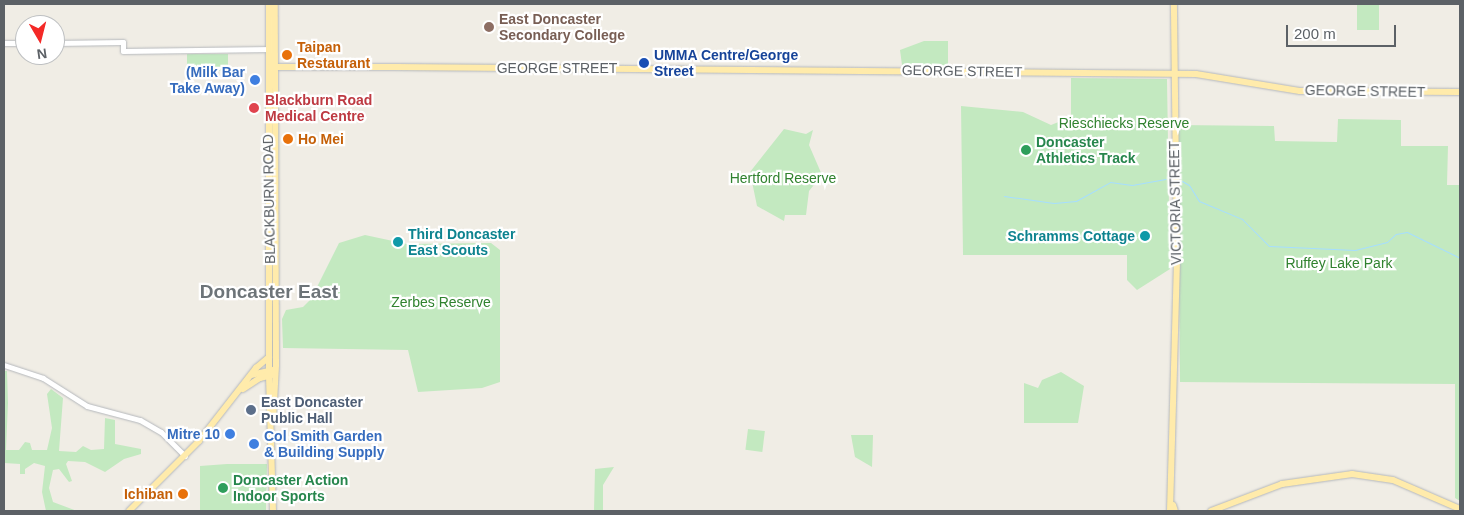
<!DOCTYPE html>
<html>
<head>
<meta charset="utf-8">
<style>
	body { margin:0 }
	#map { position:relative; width:1464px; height:515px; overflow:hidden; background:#f0ede5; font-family:Helvetica,sans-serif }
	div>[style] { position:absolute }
	.green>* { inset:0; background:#c3e9c0; transform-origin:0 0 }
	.stream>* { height:1px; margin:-0.5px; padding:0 0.5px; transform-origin:0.5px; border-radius:0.5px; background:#a6deff }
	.roads { filter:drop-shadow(0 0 1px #b5b8bc) drop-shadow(0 0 1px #b5b8bc) }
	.minor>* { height:5px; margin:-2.5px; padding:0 2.5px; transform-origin:2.5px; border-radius:2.5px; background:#fff }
	.major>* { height:6px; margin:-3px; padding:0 3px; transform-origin:3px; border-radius:3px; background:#ffebab }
	.dots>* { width:14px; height:14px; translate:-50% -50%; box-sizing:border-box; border:2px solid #fff; border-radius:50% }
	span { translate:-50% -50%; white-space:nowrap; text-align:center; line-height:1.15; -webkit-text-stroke:4.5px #fff; paint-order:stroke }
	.education-label { font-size:14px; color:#785e54; font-weight:700 }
	.left { translate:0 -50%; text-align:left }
	.food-label { font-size:14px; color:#c56008; font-weight:700 }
	.right { translate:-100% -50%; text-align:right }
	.transit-label { font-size:14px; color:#164399; font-weight:700 }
	.street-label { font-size:14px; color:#5c6166 }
	.shop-label { font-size:14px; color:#366cbe; font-weight:700 }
	.health-label { font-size:14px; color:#be3a42; font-weight:700 }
	.park-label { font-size:14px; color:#30822f }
	.leisure-label { font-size:14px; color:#27864d; font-weight:700 }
	.culture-label { font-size:14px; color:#0d838f; font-weight:700 }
	.service-label { font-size:14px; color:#4e5e75; font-weight:700 }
	.district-label { font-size:19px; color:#6d7478; font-weight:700 }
	.frame { position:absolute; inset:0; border:5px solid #5c6166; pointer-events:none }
	.north { position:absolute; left:15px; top:15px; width:50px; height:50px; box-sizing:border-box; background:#fff; border:1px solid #bec0c2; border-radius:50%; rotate:172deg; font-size:14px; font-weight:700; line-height:20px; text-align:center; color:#5c6166 }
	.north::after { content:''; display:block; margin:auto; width:18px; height:22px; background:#f42927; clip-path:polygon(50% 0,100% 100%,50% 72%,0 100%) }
	.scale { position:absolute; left:1286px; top:25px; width:110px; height:22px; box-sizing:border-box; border:2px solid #5c6166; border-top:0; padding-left:6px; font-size:15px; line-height:18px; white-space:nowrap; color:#5c6166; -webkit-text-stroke:4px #fff; paint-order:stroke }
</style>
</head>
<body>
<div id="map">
	<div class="green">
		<div style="left:1357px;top:4px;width:22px;height:26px"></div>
		<div style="clip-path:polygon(924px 41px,948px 41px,948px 66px,902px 65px,900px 50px)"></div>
		<div style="left:187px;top:54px;width:41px;height:17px"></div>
		<div style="clip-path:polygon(1071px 78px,1167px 79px,1170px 269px,1137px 290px,1127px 280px,1127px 255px,963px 255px,961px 106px,1023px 112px,1051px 125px,1071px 117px)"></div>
		<div style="clip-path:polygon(1338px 119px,1401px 120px,1401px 146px,1448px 146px,1447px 185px,1460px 185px,1460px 501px,1455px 498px,1455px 384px,1180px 382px,1178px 125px,1274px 126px,1275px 141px,1337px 142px)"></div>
		<div style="clip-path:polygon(784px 129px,806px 134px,813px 130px,809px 145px,822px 175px,809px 191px,806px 215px,785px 215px,784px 221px,757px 206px,750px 172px)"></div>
		<div style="clip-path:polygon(365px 235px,407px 244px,491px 243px,500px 250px,500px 382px,482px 388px,418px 392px,408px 350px,283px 348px,282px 319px,286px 310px,303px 307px,311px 299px,339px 243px)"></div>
		<div style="clip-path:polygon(4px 371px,7px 371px,8px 403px,6px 450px,19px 450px,25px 442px,30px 443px,32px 450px,47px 450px,52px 428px,47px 394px,51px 389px,63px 398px,59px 451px,76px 452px,83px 446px,91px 450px,104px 449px,105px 418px,115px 420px,115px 444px,141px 449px,141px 454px,124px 459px,105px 472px,85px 462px,68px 461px,66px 464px,72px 481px,69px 482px,59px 469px,53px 470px,49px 488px,53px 502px,77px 511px,46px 511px,42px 492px,45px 466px,34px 463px,25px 469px,25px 474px,20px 474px,20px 464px,4px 463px)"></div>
		<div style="clip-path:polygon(1061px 372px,1084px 386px,1078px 423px,1024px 423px,1024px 383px,1038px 388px,1042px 380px)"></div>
		<div style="left:748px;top:429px;width:17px;height:21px;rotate:7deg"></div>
		<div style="clip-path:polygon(851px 435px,873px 435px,872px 467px,855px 457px)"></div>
		<div style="clip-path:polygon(227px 464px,267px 464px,266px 511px,200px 511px,200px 466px)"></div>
		<div style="clip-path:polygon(614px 467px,603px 485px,603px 511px,594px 511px,595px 469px)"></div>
	</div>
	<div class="stream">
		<div style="left:1182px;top:181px;width:8px;rotate:30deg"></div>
		<div style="left:1189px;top:185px;width:19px;rotate:58deg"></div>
		<div style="left:1199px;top:201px;width:47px;rotate:22.7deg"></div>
		<div style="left:1242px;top:219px;width:38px;rotate:45deg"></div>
		<div style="left:1269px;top:246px;width:86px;rotate:2.7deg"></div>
		<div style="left:1355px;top:250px;width:33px;rotate:-14deg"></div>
		<div style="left:1387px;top:242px;width:12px;rotate:-42deg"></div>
		<div style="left:1396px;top:234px;width:11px;rotate:-10deg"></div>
		<div style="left:1407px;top:232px;width:59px;rotate:26.1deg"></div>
		<div style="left:1004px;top:196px;width:50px;rotate:8deg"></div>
		<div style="left:1054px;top:203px;width:22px;rotate:-5deg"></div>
		<div style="left:1076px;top:201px;width:39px;rotate:-29deg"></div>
		<div style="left:1110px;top:182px;width:22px;rotate:8deg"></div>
		<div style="left:1132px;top:185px;width:34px;rotate:-10deg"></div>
	</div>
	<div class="roads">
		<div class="minor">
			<div style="left:4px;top:43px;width:21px"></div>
			<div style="left:55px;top:43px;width:68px;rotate:-0.8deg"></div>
			<div style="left:123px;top:42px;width:9px;rotate:90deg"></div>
			<div style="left:123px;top:51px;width:149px;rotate:-0.8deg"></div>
			<div style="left:4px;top:365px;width:41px;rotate:18.4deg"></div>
			<div style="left:43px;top:378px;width:52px;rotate:32.5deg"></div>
			<div style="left:87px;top:406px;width:55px;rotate:14.8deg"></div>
			<div style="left:140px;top:420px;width:24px;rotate:30deg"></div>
			<div style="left:161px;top:432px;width:34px;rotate:45deg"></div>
		</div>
		<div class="major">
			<div style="left:269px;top:4px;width:372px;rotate:90deg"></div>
			<div style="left:269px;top:376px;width:135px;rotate:88.3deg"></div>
			<div style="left:271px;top:67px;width:128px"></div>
			<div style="left:395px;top:67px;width:801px;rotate:0.5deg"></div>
			<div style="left:1196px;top:74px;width:105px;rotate:9.3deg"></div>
			<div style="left:1300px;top:91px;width:160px;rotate:0.4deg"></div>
			<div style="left:251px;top:375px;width:23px;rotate:-13deg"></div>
			<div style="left:243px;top:389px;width:20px;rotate:-33deg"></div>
			<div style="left:260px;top:378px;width:12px;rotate:-14deg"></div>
			<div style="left:273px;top:421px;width:56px;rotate:-86.9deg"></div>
			<div style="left:276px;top:365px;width:361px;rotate:-90.2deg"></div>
			<div style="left:1173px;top:505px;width:6px;rotate:72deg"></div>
			<div style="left:129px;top:511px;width:99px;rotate:-45deg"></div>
			<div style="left:199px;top:441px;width:93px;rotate:-52deg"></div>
			<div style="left:256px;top:368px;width:17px;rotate:-40deg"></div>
			<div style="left:1170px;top:511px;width:254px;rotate:-88.4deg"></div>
			<div style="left:1177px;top:257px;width:253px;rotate:-90.7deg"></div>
			<div style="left:1211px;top:511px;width:76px;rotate:-20.8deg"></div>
			<div style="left:1282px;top:484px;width:71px;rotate:-8.1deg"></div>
			<div style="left:1352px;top:474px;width:41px;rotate:8.3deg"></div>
			<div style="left:1393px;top:480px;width:73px;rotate:23.4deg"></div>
		</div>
	</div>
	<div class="dots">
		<div style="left:489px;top:27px;background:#8d6e63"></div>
		<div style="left:287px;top:55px;background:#e8710a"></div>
		<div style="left:644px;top:63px;background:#1a4fb4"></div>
		<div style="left:255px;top:80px;background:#3f7fe0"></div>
		<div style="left:254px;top:108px;background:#e0444e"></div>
		<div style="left:288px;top:139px;background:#e8710a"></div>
		<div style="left:1026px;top:150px;background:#2e9e5b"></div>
		<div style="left:1145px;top:236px;background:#0f9aa8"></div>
		<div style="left:398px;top:242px;background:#0f9aa8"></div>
		<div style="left:251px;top:410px;background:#5c6f8a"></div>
		<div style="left:230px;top:434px;background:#3f7fe0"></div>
		<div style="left:254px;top:444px;background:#3f7fe0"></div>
		<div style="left:223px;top:488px;background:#2e9e5b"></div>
		<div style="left:183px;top:494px;background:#e8710a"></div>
	</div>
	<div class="education-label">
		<span class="left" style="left:499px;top:27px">East Doncaster<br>Secondary College</span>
	</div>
	<div class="food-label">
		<span class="left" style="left:297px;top:55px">Taipan<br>Restaurant</span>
		<span class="left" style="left:298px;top:139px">Ho Mei</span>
		<span class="right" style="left:173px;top:494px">Ichiban</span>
	</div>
	<div class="transit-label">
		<span class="left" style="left:654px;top:63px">UMMA Centre/George<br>Street</span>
	</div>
	<div class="street-label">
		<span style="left:557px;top:68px">GEORGE STREET</span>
		<span style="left:962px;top:71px;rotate:1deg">GEORGE STREET</span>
		<span style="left:1365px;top:91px;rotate:1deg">GEORGE STREET</span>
		<span style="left:269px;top:199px;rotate:-91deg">BLACKBURN ROAD</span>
		<span style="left:1175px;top:203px;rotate:-91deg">VICTORIA STREET</span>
	</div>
	<div class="shop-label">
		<span class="right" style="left:245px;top:80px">(Milk Bar<br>Take Away)</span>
		<span class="right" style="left:220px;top:434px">Mitre 10</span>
		<span class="left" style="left:264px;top:444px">Col Smith Garden<br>&amp; Building Supply</span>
	</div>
	<div class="health-label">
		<span class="left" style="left:265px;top:108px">Blackburn Road<br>Medical Centre</span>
	</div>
	<div class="park-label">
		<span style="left:1124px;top:123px">Rieschiecks Reserve</span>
		<span style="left:783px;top:178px">Hertford Reserve</span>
		<span style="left:1339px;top:263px">Ruffey Lake Park</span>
		<span style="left:441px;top:302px">Zerbes Reserve</span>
	</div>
	<div class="leisure-label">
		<span class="left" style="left:1036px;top:150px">Doncaster<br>Athletics Track</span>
		<span class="left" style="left:233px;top:488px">Doncaster Action<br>Indoor Sports</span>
	</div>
	<div class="culture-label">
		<span class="left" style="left:408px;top:242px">Third Doncaster<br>East Scouts</span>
		<span class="right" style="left:1135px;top:236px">Schramms Cottage</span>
	</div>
	<div class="service-label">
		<span class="left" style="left:261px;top:410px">East Doncaster<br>Public Hall</span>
	</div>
	<div class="district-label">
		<span style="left:269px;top:292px">Doncaster East</span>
	</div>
	<div class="frame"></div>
	<div class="north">N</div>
	<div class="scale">200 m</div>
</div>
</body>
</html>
